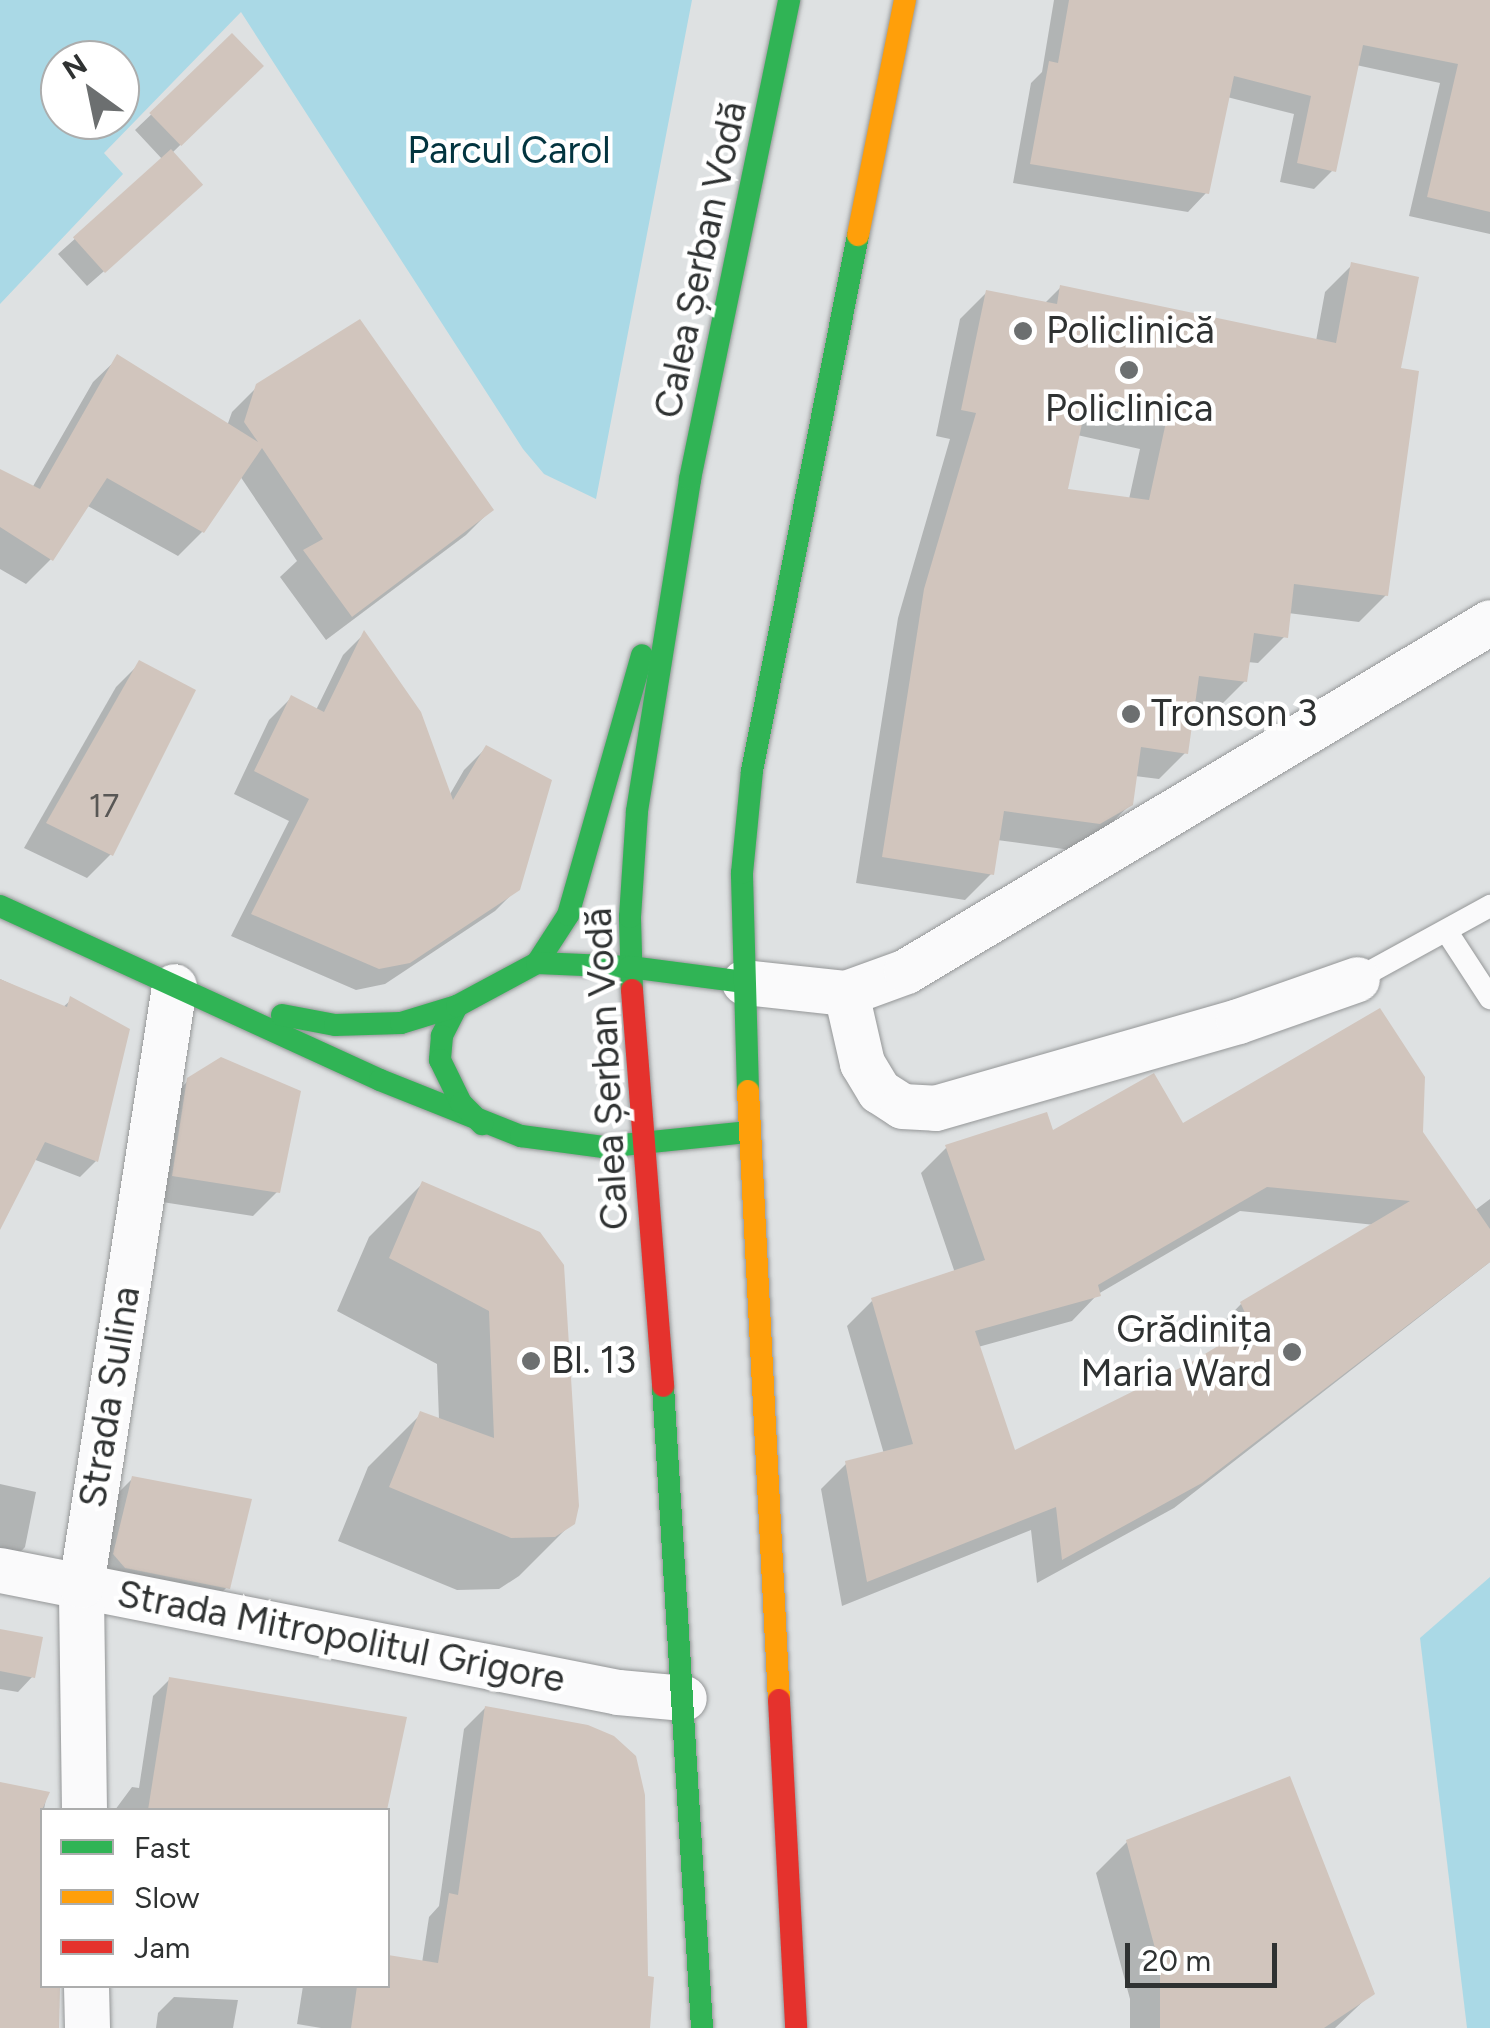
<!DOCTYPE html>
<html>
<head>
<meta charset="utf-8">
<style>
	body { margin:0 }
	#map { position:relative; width:1490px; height:2028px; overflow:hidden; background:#dee1e2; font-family:Figtree,sans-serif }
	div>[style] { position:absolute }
	.green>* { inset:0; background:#aad9e6 }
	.shadow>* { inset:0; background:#0003 }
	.building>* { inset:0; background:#d1c5bd; transform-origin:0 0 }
	.roads { filter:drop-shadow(0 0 2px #959798) drop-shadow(0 0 2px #959798) }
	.lane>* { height:22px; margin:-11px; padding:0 11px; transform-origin:11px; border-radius:11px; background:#fafafb }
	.street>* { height:45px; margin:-22.5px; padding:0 22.5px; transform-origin:22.5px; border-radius:22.5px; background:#fafafb }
	.fast>* { height:22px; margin:-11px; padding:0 11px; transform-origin:11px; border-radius:11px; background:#30b455 }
	.slow>* { height:22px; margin:-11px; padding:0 11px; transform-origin:11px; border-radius:11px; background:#ff9f0a }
	.jam>* { height:22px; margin:-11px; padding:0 11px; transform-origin:11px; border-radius:11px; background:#e5322d }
	.dots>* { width:28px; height:28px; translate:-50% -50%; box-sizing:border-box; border:5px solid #fff; border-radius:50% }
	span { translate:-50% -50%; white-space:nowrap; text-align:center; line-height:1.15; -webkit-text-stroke:9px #fff; paint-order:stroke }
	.number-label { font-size:32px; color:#585755 }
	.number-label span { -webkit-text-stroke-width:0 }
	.park-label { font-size:38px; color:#02343f }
	.street-label { font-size:38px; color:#2f3232 }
	.poi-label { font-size:38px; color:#2f3232 }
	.left { translate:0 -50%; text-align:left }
	.right { translate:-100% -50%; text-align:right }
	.legend { position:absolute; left:40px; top:1808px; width:350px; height:180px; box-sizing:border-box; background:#fff; border:2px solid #acadad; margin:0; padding:12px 18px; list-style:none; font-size:30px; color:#2f3232 }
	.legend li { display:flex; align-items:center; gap:20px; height:50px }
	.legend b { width:50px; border:2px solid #acadad }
	.north { position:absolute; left:40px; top:40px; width:100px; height:100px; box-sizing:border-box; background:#fff; border:2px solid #acadad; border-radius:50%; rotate:327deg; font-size:28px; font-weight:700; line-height:40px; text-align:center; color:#2f3232 }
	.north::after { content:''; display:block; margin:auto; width:35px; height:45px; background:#6c6f70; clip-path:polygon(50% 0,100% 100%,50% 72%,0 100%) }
	.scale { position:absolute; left:1125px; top:1943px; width:152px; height:45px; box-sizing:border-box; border:5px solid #2f3232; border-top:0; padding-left:12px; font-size:30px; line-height:35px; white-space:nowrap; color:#2f3232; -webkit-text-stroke:8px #fff; paint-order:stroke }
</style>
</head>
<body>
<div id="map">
	<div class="green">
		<div style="clip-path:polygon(evenodd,0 0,692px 0,596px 499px,544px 474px,523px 449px,241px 12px,104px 153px,123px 174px,0 304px,0 0,60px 60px,120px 60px,120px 120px,60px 120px,60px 60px)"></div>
		<div style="clip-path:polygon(1490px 1577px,1490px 2028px,1467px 2028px,1420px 1638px)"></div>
	</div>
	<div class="shadow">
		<div style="clip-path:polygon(1054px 0,1490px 0,1490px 234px,1409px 216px,1440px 83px,1356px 65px,1333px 170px,1314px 189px,1280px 182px,1294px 114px,1227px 97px,1206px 193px,1188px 212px,1013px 183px,1031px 83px,1042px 72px)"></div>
		<div style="clip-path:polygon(232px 37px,261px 66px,172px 153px,184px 201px,87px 286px,58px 254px,163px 160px,135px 130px)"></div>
		<div style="clip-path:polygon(evenodd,1352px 265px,1398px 371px,1386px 595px,1359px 622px,1288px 613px,1285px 636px,1258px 663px,1247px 662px,1245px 681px,1218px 708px,1193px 704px,1186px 752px,1159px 779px,1135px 776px,1131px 804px,1103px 831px,1071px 850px,997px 840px,992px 873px,965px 900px,856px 883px,898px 618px,950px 439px,936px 436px,960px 319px,987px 292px,1044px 304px,1061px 287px,1316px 341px,1325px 292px,1352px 265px,1077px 435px,1140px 449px,1129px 499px,1065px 491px,1077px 435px)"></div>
		<div style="clip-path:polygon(118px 358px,227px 426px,232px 412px,258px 386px,491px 510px,466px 535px,326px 640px,280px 577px,297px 561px,240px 476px,203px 531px,178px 556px,86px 505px,51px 559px,26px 584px,0 569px,0 472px,32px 488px,93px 382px)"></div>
		<div style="clip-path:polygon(364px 634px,449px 796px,464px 770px,486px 748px,518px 888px,495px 911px,385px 984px,356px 990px,231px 936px,289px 821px,234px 794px,269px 720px,291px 698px,316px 710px,343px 655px)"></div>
		<div style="clip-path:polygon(140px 663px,111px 854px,87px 878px,24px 848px,116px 687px)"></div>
		<div style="clip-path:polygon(0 979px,62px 1008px,71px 1000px,96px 1161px,80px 1177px,33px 1159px,0 1212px)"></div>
		<div style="clip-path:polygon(189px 1080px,277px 1192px,253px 1216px,149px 1200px,164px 1104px)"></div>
		<div style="clip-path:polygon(evenodd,1182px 1127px,1420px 1133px,1474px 1211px,1490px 1199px,1490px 1262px,1174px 1508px,1037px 1583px,1031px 1530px,842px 1606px,821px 1489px,846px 1464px,884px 1454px,847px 1326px,872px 1301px,955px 1273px,921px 1173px,946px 1148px,1052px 1134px,1182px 1127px,1240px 1211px,1375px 1225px,1241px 1304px,1216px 1330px,1224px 1346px,1014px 1453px,978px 1347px,1072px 1321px,1098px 1294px,1240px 1211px)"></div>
		<div style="clip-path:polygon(422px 1184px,562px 1266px,573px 1522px,519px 1576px,499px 1589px,457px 1590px,338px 1541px,368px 1467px,421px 1414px,439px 1420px,437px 1364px,337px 1311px,369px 1237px)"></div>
		<div style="clip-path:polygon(133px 1478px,227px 1587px,211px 1604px,98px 1571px,116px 1495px)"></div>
		<div style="clip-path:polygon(0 1484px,36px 1492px,25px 1547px,9px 1564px,0 1562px)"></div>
		<div style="clip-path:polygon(0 1631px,33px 1676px,18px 1692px,0 1689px)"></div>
		<div style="clip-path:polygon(169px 1680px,404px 1719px,385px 1810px,115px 1810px,132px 1787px,139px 1788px,153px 1696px)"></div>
		<div style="clip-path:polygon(485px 1708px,649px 2028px,321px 2028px,297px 2024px,303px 1986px,388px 1986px,388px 1957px,422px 1963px,429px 1917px,439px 1906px,464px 1729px)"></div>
		<div style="clip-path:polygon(0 1785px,47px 1794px,39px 1835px,42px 1836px,42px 1921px,28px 1935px,0 1930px)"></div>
		<div style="clip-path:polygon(1127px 1842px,1372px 1993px,1335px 2028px,1130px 2028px,1130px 1999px,1096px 1873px)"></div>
		<div style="clip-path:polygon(174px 1997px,238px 2000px,233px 2028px,156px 2028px,158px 2013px)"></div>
	</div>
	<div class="building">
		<div style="clip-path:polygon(1069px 0,1490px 0,1490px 212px,1427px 197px,1458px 64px,1363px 45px,1336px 172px,1297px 163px,1311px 96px,1234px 76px,1209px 194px,1030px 164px,1049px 61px,1058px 63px)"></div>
		<div style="left:232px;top:33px;width:46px;height:115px;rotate:46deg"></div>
		<div style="left:171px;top:149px;width:48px;height:132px;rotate:48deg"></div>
		<div style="clip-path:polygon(evenodd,1351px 262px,1419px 277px,1401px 368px,1419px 371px,1388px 596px,1294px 584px,1288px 638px,1254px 633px,1247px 682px,1199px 676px,1188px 754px,1141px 747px,1133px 805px,1100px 824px,1004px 811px,994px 875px,882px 857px,924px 589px,976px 413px,961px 410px,986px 290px,1057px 304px,1060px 285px,1336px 343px,1351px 262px,1086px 405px,1166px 422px,1149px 500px,1068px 489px,1086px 405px)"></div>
		<div style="clip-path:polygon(360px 319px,494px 510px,352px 617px,303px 550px,323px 539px,262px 448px,204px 533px,107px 478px,53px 561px,0 527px,0 469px,40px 489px,117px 354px,258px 442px,244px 422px,256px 384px)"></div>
		<div style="clip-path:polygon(364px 630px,421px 712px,453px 800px,486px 745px,552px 780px,520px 890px,410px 963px,379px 969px,251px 914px,309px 799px,254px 771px,291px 695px,324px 712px)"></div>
		<div style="clip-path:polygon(139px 660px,196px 690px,113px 856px,46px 823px)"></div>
		<div style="clip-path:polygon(0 979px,67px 1007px,70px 996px,130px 1029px,98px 1162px,45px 1142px,0 1230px)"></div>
		<div style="clip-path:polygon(evenodd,1380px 1008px,1425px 1077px,1423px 1132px,1490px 1229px,1490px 1262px,1202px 1483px,1062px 1560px,1056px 1507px,867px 1582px,845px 1461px,913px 1444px,871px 1298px,985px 1260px,945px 1145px,1047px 1112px,1053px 1130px,1154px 1073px,1183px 1123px,1380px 1008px,1267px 1187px,1410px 1201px,1240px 1302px,1251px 1326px,1190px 1363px,1015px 1450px,975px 1331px,1101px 1296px,1098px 1285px,1267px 1187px)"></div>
		<div style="clip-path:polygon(221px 1057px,301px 1091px,280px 1193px,172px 1176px,187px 1078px)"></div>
		<div style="clip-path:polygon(422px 1181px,540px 1232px,564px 1265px,579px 1506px,575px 1524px,555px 1537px,511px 1538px,389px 1487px,420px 1411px,494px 1438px,489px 1311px,389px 1258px)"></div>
		<div style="clip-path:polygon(132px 1476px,252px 1499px,230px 1589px,125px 1568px,113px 1554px)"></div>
		<div style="clip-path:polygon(0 1629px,43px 1637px,35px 1678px,0 1671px)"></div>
		<div style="clip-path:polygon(169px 1677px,407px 1717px,387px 1810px,148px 1810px)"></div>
		<div style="clip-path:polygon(485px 1706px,588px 1725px,614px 1736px,636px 1756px,645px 1795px,648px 1976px,654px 1977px,650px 2028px,351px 2028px,357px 1986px,388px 1986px,388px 1955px,438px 1963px,449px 1893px,458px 1895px)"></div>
		<div style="clip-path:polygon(1290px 1776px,1375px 1994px,1324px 2028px,1160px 2028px,1160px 1967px,1126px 1840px)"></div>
		<div style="clip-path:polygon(0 1782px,50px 1792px,42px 1810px,42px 1987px,60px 1988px,59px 2028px,0 2028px)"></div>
	</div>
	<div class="roads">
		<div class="lane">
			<div style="left:1447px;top:932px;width:79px;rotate:56.9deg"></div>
			<div style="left:1357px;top:979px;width:152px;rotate:-28.8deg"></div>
		</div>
		<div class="street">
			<div style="left:744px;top:982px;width:103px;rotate:6.2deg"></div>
			<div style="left:846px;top:993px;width:64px;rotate:-20.1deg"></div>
			<div style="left:906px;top:971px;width:680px;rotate:-30.86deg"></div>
			<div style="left:846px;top:993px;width:72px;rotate:77.1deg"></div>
			<div style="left:862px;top:1063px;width:33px;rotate:59deg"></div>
			<div style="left:879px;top:1091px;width:27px;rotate:33deg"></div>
			<div style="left:902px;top:1106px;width:33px;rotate:3deg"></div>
			<div style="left:935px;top:1108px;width:315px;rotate:-16deg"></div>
			<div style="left:1238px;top:1021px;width:126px;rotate:-19.4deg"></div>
			<div style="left:0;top:1570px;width:630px;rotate:11.17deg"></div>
			<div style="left:618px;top:1692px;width:66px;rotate:5.2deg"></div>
			<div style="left:84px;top:1810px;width:225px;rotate:-90.8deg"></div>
			<div style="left:81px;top:1585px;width:606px;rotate:-81.17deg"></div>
			<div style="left:86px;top:1986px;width:42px;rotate:88.6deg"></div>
		</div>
		<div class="fast">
			<div style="left:0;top:906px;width:418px;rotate:24.6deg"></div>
			<div style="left:380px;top:1080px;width:152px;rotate:21.7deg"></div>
			<div style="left:521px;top:1136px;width:83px;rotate:7.6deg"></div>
			<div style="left:603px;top:1147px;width:147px;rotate:-5.9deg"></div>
			<div style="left:537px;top:963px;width:57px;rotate:-57.1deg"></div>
			<div style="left:568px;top:915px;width:270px;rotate:-74.1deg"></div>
			<div style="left:632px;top:990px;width:73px;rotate:-91.6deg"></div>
			<div style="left:630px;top:917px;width:106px;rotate:-86.2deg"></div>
			<div style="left:637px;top:811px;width:336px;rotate:-80.9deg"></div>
			<div style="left:690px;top:479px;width:489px;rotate:-78.3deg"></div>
			<div style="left:457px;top:1006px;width:34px;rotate:117deg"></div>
			<div style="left:442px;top:1036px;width:24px;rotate:95deg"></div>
			<div style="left:440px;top:1060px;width:48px;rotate:64deg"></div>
			<div style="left:461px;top:1103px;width:30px;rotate:45deg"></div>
			<div style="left:282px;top:1015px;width:54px;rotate:10.7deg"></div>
			<div style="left:335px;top:1025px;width:66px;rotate:-1.7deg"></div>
			<div style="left:401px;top:1023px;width:59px;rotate:-16.9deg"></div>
			<div style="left:457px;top:1006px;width:91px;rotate:-28.3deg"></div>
			<div style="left:537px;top:963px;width:93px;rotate:2.5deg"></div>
			<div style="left:630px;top:967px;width:115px;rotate:7.5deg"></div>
			<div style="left:748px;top:1091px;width:218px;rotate:-91.6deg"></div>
			<div style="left:742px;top:873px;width:102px;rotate:-84.4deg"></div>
			<div style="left:752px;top:771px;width:546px;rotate:-78.81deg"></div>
			<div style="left:663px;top:1386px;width:643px;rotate:86.52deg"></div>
		</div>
		<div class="slow">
			<div style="left:858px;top:235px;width:240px;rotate:-78.7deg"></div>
			<div style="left:748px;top:1091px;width:610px;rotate:87.09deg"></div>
		</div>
		<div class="jam">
			<div style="left:632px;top:990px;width:397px;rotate:85.5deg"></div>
			<div style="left:779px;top:1700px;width:328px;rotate:87deg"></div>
		</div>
	</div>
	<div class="dots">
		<div style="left:1023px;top:331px;background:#6c6f70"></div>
		<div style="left:1129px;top:370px;background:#6c6f70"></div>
		<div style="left:1131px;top:714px;background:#6c6f70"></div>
		<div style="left:1292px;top:1352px;background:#6c6f70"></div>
		<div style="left:531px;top:1361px;background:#6c6f70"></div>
	</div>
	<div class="number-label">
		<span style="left:104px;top:806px">17</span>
	</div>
	<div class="park-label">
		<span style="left:509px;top:151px">Parcul Carol</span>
	</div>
	<div class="street-label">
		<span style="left:701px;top:260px;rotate:-78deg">Calea Șerban Vodă</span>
		<span style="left:607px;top:1069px;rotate:-93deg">Calea Șerban Vodă</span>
		<span style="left:110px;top:1397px;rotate:-81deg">Strada Sulina</span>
		<span style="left:341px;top:1637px;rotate:11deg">Strada Mitropolitul Grigore</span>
	</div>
	<div class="poi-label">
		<span class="left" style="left:1046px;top:331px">Policlinică</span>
		<span style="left:1129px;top:409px">Policlinica</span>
		<span class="left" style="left:1151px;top:714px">Tronson 3</span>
		<span class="right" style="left:1272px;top:1352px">Grădinița<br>Maria Ward</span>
		<span class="left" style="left:551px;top:1361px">Bl. 13</span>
	</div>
	<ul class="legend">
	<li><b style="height:12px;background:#30b455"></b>Fast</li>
	<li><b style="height:12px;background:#ff9f0a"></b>Slow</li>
	<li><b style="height:12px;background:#e5322d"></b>Jam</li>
	</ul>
	<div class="north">N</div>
	<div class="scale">20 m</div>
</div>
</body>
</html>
